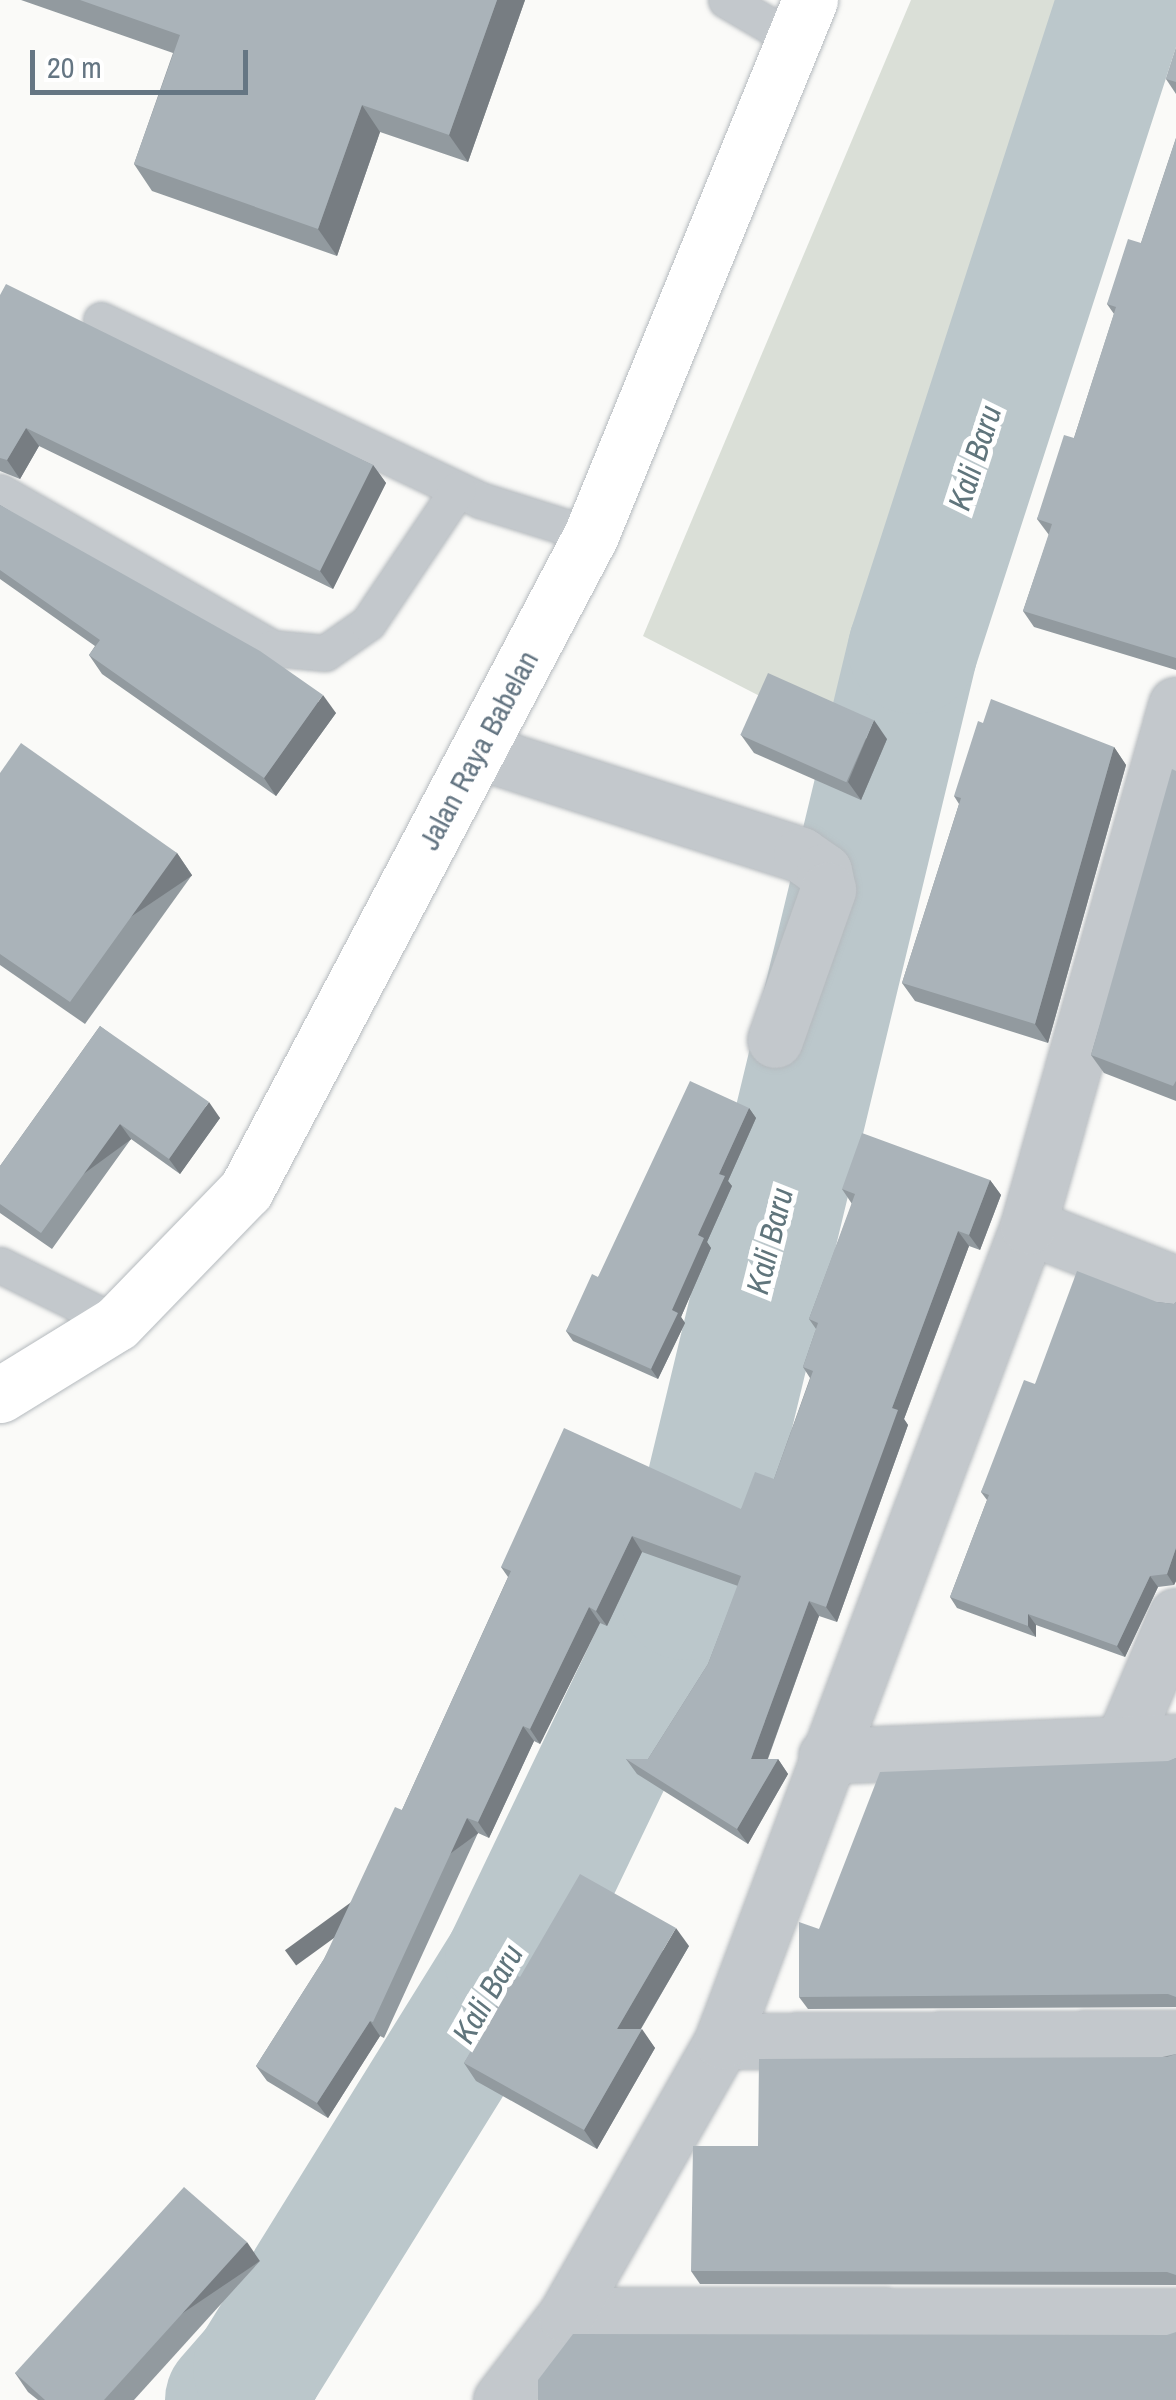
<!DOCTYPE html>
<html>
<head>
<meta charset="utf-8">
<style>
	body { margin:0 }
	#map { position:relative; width:1176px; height:2400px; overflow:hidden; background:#fafaf8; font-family:"Archivo Narrow",sans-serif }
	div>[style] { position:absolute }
	.green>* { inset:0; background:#dadfd7 }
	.river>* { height:130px; margin:-65px; padding:0 65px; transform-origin:65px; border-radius:65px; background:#bbc7cb }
	.roads { filter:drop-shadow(0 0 2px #b5babe) drop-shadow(0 0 2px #b5babe) }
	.lane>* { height:35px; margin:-17.5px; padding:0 17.5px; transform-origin:17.5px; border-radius:17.5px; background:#c3c8cc }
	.street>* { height:55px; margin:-27.5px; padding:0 27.5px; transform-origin:27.5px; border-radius:27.5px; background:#c3c8cc }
	.primary>* { height:55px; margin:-27.5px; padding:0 27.5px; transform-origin:27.5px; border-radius:27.5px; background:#fff }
	.wall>* { inset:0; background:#929a9f }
	.shaded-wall>* { inset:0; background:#777d82; transform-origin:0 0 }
	.building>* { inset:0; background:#aab3b9; transform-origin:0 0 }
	span { translate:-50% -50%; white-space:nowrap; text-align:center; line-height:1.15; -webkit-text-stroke:10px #fff; paint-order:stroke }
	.street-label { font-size:30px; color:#657683 }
	.water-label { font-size:32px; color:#60757c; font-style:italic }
	.scale { position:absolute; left:30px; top:50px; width:218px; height:45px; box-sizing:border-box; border:5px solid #657683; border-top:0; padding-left:12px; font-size:30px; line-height:35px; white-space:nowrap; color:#657683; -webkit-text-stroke:8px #fff; paint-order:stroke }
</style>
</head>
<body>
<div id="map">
	<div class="green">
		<div style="clip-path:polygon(911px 0,1078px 0,843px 739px,643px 636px)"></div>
	</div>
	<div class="river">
		<div style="left:230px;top:2400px;width:43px;rotate:-48.8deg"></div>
		<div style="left:258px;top:2368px;width:479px;rotate:-58.2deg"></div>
		<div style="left:510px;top:1961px;width:406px;rotate:-64.4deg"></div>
		<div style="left:685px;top:1595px;width:973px;rotate:-76.45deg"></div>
		<div style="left:913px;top:649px;width:682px;rotate:-72.07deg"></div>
	</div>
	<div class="roads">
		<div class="lane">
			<div style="left:726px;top:0;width:78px;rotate:30.2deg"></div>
			<div style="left:101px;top:320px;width:420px;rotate:25.4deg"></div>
			<div style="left:480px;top:500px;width:116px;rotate:17.5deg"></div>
			<div style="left:0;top:492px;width:314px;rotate:29.8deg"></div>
			<div style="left:272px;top:648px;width:53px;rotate:5.4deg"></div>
			<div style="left:325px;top:653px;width:52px;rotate:-34.9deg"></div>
			<div style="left:368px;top:623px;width:161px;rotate:-56.1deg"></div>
			<div style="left:0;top:1265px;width:131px;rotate:26.4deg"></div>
		</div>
		<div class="street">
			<div style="left:478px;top:751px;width:339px;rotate:17.8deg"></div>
			<div style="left:801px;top:855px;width:28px;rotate:35deg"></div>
			<div style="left:824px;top:871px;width:19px;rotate:78deg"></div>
			<div style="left:828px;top:890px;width:159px;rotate:109.5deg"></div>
			<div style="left:1028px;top:1226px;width:159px;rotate:21.4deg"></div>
			<div style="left:1122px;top:1744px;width:139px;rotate:-67.1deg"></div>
			<div style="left:826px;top:1756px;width:350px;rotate:-2.3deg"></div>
			<div style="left:722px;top:2041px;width:454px;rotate:-0.4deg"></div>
			<div style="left:566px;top:2315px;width:610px;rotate:0.09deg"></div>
			<div style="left:501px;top:2400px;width:107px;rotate:-52.6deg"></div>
			<div style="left:566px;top:2315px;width:315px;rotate:-60.3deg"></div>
			<div style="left:722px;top:2041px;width:871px;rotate:-69.42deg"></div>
			<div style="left:1028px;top:1226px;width:542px;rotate:-74.14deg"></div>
		</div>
		<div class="primary">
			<div style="left:0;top:1395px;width:137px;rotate:-31.6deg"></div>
			<div style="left:117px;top:1323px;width:185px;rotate:-45.9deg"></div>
			<div style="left:246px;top:1190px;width:740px;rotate:-62.22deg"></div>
			<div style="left:591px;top:535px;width:578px;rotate:-67.74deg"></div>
		</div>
	</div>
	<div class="wall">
		<div style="clip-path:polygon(21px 0,525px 0,468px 162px,380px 132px,337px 256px,152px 191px,134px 164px,173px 53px)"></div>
		<div style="clip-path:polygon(1176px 48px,1176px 94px,1166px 79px)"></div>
		<div style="clip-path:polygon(1176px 138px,1176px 670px,1034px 627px,1023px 611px,1049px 535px,1037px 519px,1074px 438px,1114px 314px,1107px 304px,1141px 243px)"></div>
		<div style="clip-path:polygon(0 295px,373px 465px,386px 483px,333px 589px,39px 446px,20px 479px,0 471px)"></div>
		<div style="clip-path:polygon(0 505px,336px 713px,276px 796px,102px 674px,89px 655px,95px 646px,0 579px)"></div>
		<div style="clip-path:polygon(741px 735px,887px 739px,861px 800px,754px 753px)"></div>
		<div style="clip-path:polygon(1114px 747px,1126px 765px,1048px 1043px,915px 1001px,902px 983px,959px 804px,954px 796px)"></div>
		<div style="clip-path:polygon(1176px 771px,1176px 1101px,1104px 1073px,1091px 1055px)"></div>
		<div style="clip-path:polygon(0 773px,177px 853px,192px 875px,85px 1024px,0 965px)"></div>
		<div style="clip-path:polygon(100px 1026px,220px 1118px,180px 1174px,131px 1139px,52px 1249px,0 1213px,0 1166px)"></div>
		<div style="clip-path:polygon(749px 1108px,756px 1118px,728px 1181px,732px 1186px,707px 1242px,711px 1248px,681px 1317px,685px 1323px,658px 1379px,573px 1341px,566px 1331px,598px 1277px)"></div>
		<div style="clip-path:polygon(990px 1180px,1001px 1195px,980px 1250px,969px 1246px,904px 1419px,908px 1425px,837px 1622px,819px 1616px,768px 1759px,778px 1759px,788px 1774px,748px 1844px,637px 1774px,626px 1759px,648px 1759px,708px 1664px,738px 1586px,642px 1552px,607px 1626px,600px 1623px,540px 1744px,534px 1741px,489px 1838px,478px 1833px,384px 2038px,380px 2036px,328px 2118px,267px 2081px,256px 2066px,324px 1959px,402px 1810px,508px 1577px,501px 1567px,741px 1509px,774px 1479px,810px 1378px,803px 1367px,816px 1329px,809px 1319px,852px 1204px,842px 1189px)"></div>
		<div style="clip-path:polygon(1157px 1302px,1174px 1304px,1176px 1302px,1176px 1581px,1174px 1585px,1158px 1587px,1125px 1657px,1036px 1625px,1036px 1637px,957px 1608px,950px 1597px,987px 1500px,981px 1492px,1035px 1384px)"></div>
		<div style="clip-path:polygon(1176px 1758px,1176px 2007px,808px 2009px,799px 1997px,819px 1929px)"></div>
		<div style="clip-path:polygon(689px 1946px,641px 2029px,655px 2048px,597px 2149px,476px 2081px,464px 2063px,520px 1977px)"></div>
		<div style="clip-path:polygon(1176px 2054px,1176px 2285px,700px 2284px,691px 2271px,758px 2146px)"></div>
		<div style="clip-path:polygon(260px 2261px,134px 2400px,38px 2400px,28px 2392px,15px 2373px)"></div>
	</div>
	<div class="shaded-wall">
		<div style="clip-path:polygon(497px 0,525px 0,468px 162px,449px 135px)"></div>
		<div style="clip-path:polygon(362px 105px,380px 132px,337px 256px,318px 229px)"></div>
		<div style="clip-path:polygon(26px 428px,39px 446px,20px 479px,7px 460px)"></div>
		<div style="clip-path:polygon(373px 465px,386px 483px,333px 589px,320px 571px)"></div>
		<div style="clip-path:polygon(323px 695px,336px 713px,276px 796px,264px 778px)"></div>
		<div style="clip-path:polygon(874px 720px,887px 739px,861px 800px,848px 782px)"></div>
		<div style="clip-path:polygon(1114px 747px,1126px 765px,1048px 1043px,1035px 1024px)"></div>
		<div style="left:177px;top:853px;width:27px;height:183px;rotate:56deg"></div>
		<div style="clip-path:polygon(209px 1102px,220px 1118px,180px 1174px,169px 1159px)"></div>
		<div style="clip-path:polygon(749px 1108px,756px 1118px,728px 1181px,732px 1186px,707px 1242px,711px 1248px,681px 1317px,685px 1323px,658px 1379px,651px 1369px,719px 1174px)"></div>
		<div style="left:120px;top:1124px;width:19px;height:135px;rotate:54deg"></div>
		<div style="clip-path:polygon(990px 1180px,1001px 1195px,980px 1250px,969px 1235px)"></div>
		<div style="clip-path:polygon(958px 1231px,969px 1246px,904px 1419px,908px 1425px,837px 1622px,826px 1607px,892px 1408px)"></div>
		<div style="clip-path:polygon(632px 1536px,642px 1552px,607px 1626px,596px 1611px)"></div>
		<div style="clip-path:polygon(1176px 1548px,1176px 1581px,1174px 1585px,1167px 1574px)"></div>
		<div style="clip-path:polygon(1150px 1576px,1158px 1587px,1125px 1657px,1117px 1646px)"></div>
		<div style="clip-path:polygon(809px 1601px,819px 1616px,762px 1774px,751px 1759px)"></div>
		<div style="clip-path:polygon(589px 1607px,600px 1623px,540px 1744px,530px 1729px)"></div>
		<div style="clip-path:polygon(1028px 1614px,1036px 1625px,1036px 1637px,1028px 1626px)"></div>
		<div style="clip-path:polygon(523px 1726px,534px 1741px,489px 1838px,478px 1822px)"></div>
		<div style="clip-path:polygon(778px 1759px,788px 1774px,748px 1844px,737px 1829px)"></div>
		<div style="left:467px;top:1818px;width:19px;height:225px;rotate:54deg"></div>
		<div style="clip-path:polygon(676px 1928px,689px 1946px,630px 2047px,617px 2029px)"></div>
		<div style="clip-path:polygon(370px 2021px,380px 2036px,328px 2118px,317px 2103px)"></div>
		<div style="clip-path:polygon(642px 2029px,655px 2048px,597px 2149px,584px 2130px)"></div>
		<div style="left:247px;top:2242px;width:23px;height:213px;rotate:56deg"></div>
	</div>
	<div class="building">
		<div style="clip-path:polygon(80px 0,497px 0,449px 135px,362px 105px,318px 229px,134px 164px,180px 35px)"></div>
		<div style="clip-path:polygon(1176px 48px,1176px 82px,1166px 79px)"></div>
		<div style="clip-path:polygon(1176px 138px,1176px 658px,1023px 611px,1052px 524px,1037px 519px,1064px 435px,1074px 438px,1116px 307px,1107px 304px,1128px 239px,1141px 243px)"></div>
		<div style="clip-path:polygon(6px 284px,373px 465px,320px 571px,26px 428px,7px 460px,0 458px,0 295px)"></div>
		<div style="clip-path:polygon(0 505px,260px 651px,323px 695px,264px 778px,89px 655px,100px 640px,0 570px)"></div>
		<div style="left:768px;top:673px;width:116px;height:68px;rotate:24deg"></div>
		<div style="clip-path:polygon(991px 699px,1114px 747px,1035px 1024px,902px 983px,961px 798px,954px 796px,978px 721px,983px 723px)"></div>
		<div style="clip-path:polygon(21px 743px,177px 853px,70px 1002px,0 954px,0 773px)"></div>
		<div style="clip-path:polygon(1172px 769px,1176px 771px,1176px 1081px,1173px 1086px,1091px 1055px)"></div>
		<div style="clip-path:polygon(100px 1026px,209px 1102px,169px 1159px,120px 1124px,41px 1233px,0 1204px,0 1166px)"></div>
		<div style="clip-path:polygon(690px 1081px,749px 1108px,719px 1174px,725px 1176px,698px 1235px,704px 1238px,672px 1310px,678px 1313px,651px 1369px,566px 1331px,592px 1274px,598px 1277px)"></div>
		<div style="clip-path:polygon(862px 1133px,990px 1180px,969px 1235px,958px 1231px,892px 1408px,898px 1410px,826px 1607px,809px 1601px,751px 1759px,778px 1759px,737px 1829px,626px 1759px,648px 1759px,708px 1664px,741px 1576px,632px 1536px,596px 1611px,589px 1607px,530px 1729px,523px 1726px,478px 1822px,467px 1818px,373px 2022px,370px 2021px,317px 2103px,256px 2066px,324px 1959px,395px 1807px,402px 1810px,511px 1571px,501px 1567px,564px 1428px,741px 1509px,755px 1472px,774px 1479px,813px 1371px,803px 1367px,818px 1323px,809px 1319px,855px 1194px,842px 1189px)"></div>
		<div style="clip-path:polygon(1077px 1271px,1157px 1302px,1174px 1304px,1176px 1302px,1176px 1548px,1167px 1574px,1150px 1576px,1117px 1646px,1028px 1614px,1028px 1626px,950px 1597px,989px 1495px,981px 1492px,1024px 1380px,1035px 1384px)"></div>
		<div style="clip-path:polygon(1176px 1758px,1176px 1997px,1168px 1994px,799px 1997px,799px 1922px,819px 1929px,880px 1772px,1168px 1761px)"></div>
		<div style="clip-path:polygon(580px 1874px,676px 1928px,617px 2029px,642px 2029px,584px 2130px,464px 2063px,514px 1974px,520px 1977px)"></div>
		<div style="clip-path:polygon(1176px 2054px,1176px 2275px,1167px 2272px,691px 2271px,693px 2146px,758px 2146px,759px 2059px,1167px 2057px)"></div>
		<div style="clip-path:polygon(184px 2187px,247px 2242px,104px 2400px,45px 2400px,15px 2373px)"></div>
		<div style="clip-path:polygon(1176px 2332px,1176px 2400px,538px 2400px,538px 2380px,573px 2334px,1167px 2335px)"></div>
	</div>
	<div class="street-label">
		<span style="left:478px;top:750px;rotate:-62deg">Jalan Raya Babelan</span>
	</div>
	<div class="water-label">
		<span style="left:975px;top:458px;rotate:-72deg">Kali Baru</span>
		<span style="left:770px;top:1241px;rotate:-76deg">Kali Baru</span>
		<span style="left:488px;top:1994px;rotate:-60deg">Kali Baru</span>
	</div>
	<div class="scale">20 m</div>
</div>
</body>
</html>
